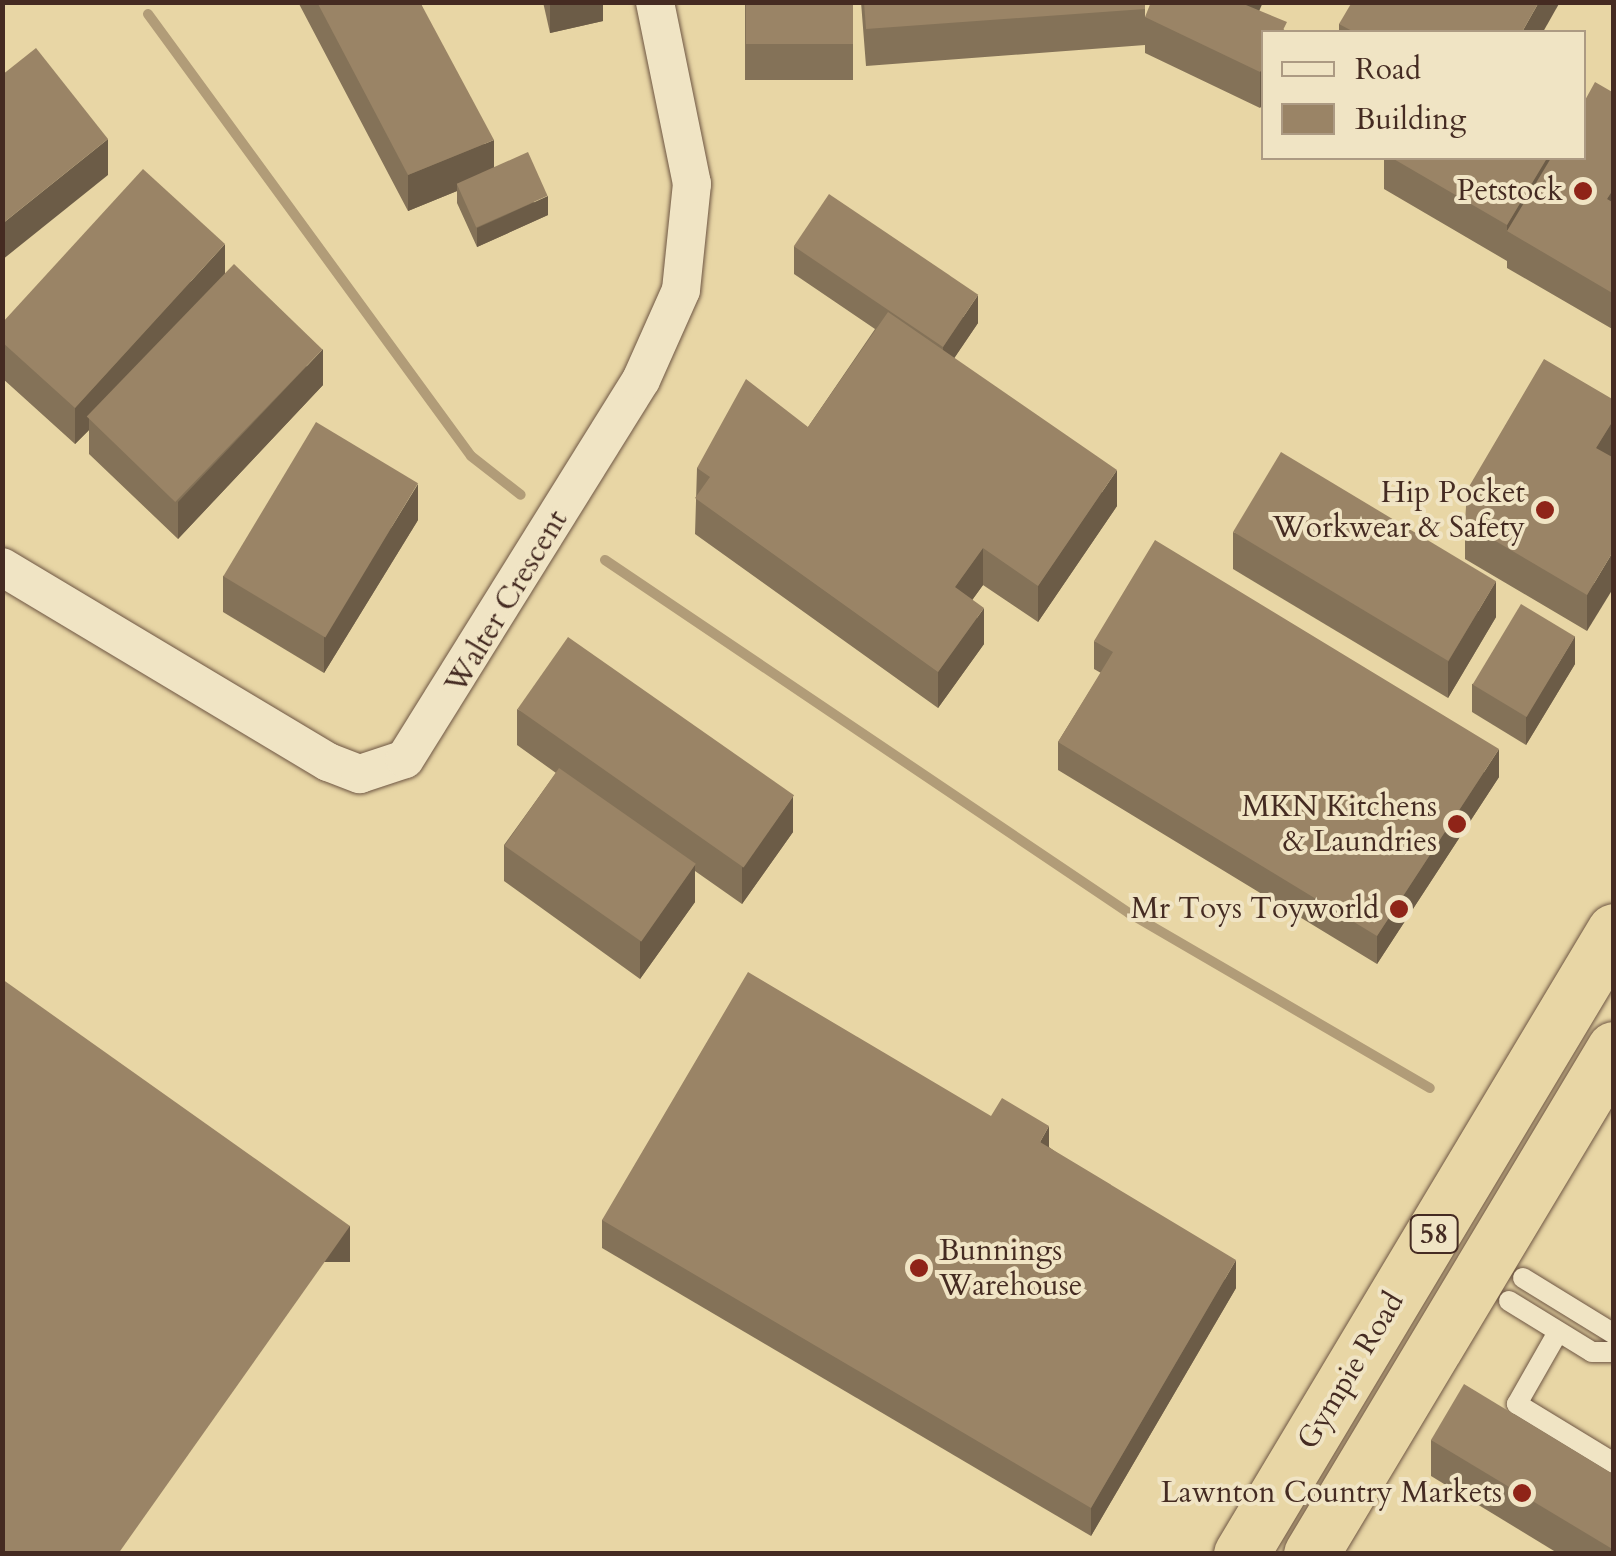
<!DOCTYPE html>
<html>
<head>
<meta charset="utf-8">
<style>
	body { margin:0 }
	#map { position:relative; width:1616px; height:1556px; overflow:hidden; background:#e8d6a5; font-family:Cardo,serif }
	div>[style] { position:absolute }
	.stream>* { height:10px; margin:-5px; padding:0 5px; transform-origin:5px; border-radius:5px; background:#b19c78 }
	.roads { filter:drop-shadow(0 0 2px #6e5643) drop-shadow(0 0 2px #6e5643) }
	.lane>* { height:20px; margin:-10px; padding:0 10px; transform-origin:10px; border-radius:10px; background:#f0e4c4 }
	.street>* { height:38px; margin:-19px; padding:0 19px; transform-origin:19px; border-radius:19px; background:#f0e4c4 }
	.highway>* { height:55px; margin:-27.5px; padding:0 27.5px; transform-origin:27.5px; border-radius:27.5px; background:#e8d6a5 }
	.wall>* { inset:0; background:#847258; transform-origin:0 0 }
	.shaded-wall>* { inset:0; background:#6c5c47; transform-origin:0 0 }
	.building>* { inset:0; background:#9a8466; transform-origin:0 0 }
	.dots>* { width:28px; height:28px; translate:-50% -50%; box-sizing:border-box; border:5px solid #f0e4c4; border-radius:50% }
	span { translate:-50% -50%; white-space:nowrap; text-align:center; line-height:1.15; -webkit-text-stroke:8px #f0e4c4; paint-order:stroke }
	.shield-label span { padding:2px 8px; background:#f0e4c4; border:2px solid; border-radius:8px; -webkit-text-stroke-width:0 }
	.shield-label { font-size:28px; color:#452b22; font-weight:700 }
	.poi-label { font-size:30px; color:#452b22 }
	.right { translate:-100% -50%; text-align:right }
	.left { translate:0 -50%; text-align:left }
	.street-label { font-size:30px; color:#452b22 }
	.frame { position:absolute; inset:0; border:5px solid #452b22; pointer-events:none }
	.legend { position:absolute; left:1261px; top:30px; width:325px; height:130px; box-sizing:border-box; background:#f0e4c4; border:2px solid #ac9a83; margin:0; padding:12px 18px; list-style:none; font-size:30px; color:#452b22 }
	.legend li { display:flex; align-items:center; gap:20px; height:50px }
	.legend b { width:50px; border:2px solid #ac9a83 }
</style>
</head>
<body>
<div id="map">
	<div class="stream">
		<div style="left:148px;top:14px;width:547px;rotate:53.84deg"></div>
		<div style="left:471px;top:456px;width:63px;rotate:38deg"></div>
		<div style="left:605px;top:560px;width:632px;rotate:33.97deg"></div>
		<div style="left:1129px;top:913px;width:348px;rotate:30.2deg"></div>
	</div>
	<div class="roads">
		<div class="lane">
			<div style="left:1523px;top:1278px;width:107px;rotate:31.6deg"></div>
			<div style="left:1509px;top:1301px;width:97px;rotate:31.6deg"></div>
			<div style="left:1592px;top:1352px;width:22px"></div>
			<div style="left:1558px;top:1332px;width:83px;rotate:119.7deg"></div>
			<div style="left:1517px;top:1404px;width:114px;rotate:31.3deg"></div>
		</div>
		<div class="street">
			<div style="left:2px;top:567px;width:380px;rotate:30.9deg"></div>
			<div style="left:328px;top:762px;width:34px;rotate:21deg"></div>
			<div style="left:360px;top:774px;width:47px;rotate:-18.4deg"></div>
			<div style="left:405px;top:759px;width:446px;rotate:-58.1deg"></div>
			<div style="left:641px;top:380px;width:98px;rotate:-66deg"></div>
			<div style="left:681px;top:290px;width:107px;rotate:-84.1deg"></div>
			<div style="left:692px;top:184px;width:186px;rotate:-101.5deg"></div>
		</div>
		<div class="highway">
			<div style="left:1241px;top:1554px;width:726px;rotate:-59.09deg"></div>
			<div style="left:1311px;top:1554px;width:589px;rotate:-59.04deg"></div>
		</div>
	</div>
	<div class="wall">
		<div style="clip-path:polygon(298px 2px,420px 2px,494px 167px,548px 215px,477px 247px,457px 203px,457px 191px,408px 211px)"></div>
		<div style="clip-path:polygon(543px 2px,603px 2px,603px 21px,550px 33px)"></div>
		<div style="left:745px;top:2px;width:108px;height:78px"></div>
		<div style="clip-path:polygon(861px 2px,1145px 2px,1145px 17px,1259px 11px,1287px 32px,1260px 108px,1145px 53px,1145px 45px,866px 66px)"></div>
		<div style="clip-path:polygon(1339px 24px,1543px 32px,1339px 32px)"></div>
		<div style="clip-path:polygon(1614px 93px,1614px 330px,1507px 268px,1507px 261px,1384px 189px,1384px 158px,1584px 158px)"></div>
		<div style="clip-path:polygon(794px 246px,978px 323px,954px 358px,1117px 506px,1038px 622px,983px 585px,972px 600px,984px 644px,938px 708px,695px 534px,697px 468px,808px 427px,875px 329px,794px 274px)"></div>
		<div style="clip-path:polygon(225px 274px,323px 385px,178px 539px,89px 454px,89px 430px,75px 444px,2px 378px,2px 323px)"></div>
		<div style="clip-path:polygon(1614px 400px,1614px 457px,1612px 458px,1587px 631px,1465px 559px,1465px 523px)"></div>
		<div style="clip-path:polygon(418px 520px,324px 673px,223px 612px,223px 576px)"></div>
		<div style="clip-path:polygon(1233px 532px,1496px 617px,1448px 698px,1233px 569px)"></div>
		<div style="clip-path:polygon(1094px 641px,1499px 777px,1377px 964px,1058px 770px,1058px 742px,1101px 673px,1094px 669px)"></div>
		<div style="clip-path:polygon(1575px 664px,1526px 745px,1472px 712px,1472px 684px)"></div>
		<div style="clip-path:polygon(517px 709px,793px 832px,742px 904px,695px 871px,695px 902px,640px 979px,504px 881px,504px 845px,556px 773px,517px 745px)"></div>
		<div style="clip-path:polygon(991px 1116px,1049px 1147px,1236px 1288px,1091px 1536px,602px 1248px,602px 1220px)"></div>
		<div style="clip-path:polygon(1431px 1440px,1614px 1475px,1614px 1554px,1559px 1554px,1431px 1476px)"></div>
	</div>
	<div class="shaded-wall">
		<div style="clip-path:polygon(563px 2px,603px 2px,603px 21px,550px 33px,550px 5px)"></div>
		<div style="clip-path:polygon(1247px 2px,1263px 2px,1246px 42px,1246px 5px)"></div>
		<div style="clip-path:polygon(1539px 2px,1560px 2px,1543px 32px,1522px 32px)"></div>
		<div style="clip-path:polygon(1264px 66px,1264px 102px,1260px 108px,1260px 72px)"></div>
		<div style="clip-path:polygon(108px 139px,108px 175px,2px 260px,2px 224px)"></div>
		<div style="clip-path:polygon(494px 140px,494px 176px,457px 184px,457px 191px,408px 211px,408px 175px)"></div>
		<div style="clip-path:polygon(1547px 158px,1568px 158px,1507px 231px,1507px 225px)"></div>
		<div style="clip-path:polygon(1614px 188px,1614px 224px,1607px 199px)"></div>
		<div style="clip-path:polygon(548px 196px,548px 215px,477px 247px,477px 228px)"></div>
		<div style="clip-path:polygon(225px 244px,225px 280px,89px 418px,89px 430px,75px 444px,75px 408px)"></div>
		<div style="clip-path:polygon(978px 295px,978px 323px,943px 375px,943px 347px)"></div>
		<div style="clip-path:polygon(323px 349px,323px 385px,178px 539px,178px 502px)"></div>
		<div style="clip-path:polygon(1614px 419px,1613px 456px,1596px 484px,1596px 448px)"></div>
		<div style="clip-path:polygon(1117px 470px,1117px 506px,1038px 622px,1038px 586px)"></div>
		<div style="clip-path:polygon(418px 484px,418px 520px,324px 673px,324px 637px)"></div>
		<div style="clip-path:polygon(983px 548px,983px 585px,955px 624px,955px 587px)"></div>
		<div style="clip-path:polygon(1614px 550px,1614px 587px,1587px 631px,1587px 595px)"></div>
		<div style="clip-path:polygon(1496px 581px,1496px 617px,1448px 698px,1448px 662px)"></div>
		<div style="clip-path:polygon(984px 608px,984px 644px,938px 708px,938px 672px)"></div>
		<div style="clip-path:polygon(1575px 636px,1575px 664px,1526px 745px,1526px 717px)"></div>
		<div style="clip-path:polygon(1499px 749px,1499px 777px,1377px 964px,1377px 936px)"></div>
		<div style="clip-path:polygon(793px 796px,793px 832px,742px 904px,742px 868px)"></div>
		<div style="clip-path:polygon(695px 865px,695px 902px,640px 979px,640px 942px)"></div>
		<div style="clip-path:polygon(1049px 1126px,1049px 1154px,1040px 1142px)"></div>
		<div style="left:350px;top:1226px;width:36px;height:402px;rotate:90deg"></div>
		<div style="clip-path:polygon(1236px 1260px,1236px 1288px,1091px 1536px,1091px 1508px)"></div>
	</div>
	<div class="building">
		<div style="clip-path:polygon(317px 2px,420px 2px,494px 140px,408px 175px)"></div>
		<div style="left:746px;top:2px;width:107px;height:42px"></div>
		<div style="clip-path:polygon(864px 2px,1145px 2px,1145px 9px,866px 29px)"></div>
		<div style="clip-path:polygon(1151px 2px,1247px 2px,1246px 5px,1287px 22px,1282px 32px,1264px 32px,1264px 66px,1260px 72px,1145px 17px)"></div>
		<div style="clip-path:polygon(1352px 2px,1539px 2px,1522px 32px,1354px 32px,1339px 24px)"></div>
		<div style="clip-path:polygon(36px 48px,108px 139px,2px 224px,2px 75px)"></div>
		<div style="clip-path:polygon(1595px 82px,1614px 93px,1614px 188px,1607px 199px,1614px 203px,1614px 294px,1507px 231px,1551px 158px,1584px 158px,1584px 102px)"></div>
		<div style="left:528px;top:152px;width:48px;height:78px;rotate:66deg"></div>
		<div style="clip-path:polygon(1392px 158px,1547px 158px,1507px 225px)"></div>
		<div style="clip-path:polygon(143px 169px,225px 244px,75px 408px,2px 342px,2px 323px)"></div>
		<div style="left:829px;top:194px;width:180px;height:63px;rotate:34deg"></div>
		<div style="left:234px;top:264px;width:123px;height:212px;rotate:44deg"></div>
		<div style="clip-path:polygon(888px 312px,1117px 470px,1038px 586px,983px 548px,955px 587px,984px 608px,938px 672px,695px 498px,710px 477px,697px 468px,746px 379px,808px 427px)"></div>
		<div style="clip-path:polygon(1544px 359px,1614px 400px,1614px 419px,1596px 448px,1614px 458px,1614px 550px,1587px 595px,1465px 523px,1467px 490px)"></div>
		<div style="left:316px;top:422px;width:119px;height:180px;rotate:31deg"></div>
		<div style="left:1281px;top:452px;width:251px;height:93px;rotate:31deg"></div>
		<div style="clip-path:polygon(1155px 540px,1499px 749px,1377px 936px,1058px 742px,1113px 652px,1094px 641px)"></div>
		<div style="left:1521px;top:604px;width:63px;height:94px;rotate:31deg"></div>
		<div style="left:568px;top:637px;width:276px;height:88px;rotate:35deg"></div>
		<div style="left:559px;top:768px;width:167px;height:95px;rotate:35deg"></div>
		<div style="clip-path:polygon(748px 972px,991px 1116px,1002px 1098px,1049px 1126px,1040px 1142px,1236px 1260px,1091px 1508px,602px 1220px)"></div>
		<div style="clip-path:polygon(2px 979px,350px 1226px,118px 1554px,7px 1554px,2px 1550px)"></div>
		<div style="clip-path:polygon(1464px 1384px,1614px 1475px,1614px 1550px,1431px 1440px)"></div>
	</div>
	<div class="dots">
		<div style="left:1583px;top:191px;background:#8f2418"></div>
		<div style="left:1545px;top:510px;background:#8f2418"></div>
		<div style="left:1457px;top:824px;background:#8f2418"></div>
		<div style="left:1399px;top:909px;background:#8f2418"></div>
		<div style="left:919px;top:1268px;background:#8f2418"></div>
		<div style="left:1522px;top:1493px;background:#8f2418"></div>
	</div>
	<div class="shield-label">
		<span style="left:1434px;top:1234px">58</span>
	</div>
	<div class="poi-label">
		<span class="right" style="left:1563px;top:191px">Petstock</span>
		<span class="right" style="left:1525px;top:510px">Hip Pocket<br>Workwear &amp; Safety</span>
		<span class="right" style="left:1437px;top:824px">MKN Kitchens<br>&amp; Laundries</span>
		<span class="right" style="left:1379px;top:909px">Mr Toys Toyworld</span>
		<span class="left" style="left:939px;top:1268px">Bunnings<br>Warehouse</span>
		<span class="right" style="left:1502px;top:1493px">Lawnton Country Markets</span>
	</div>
	<div class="street-label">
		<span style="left:507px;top:602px;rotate:-59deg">Walter Crescent</span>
		<span style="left:1351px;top:1371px;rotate:-59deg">Gympie Road</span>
	</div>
	<div class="frame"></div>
	<ul class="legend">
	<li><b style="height:12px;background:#f0e4c4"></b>Road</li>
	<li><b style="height:28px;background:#9a8466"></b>Building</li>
	</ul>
</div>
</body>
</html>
